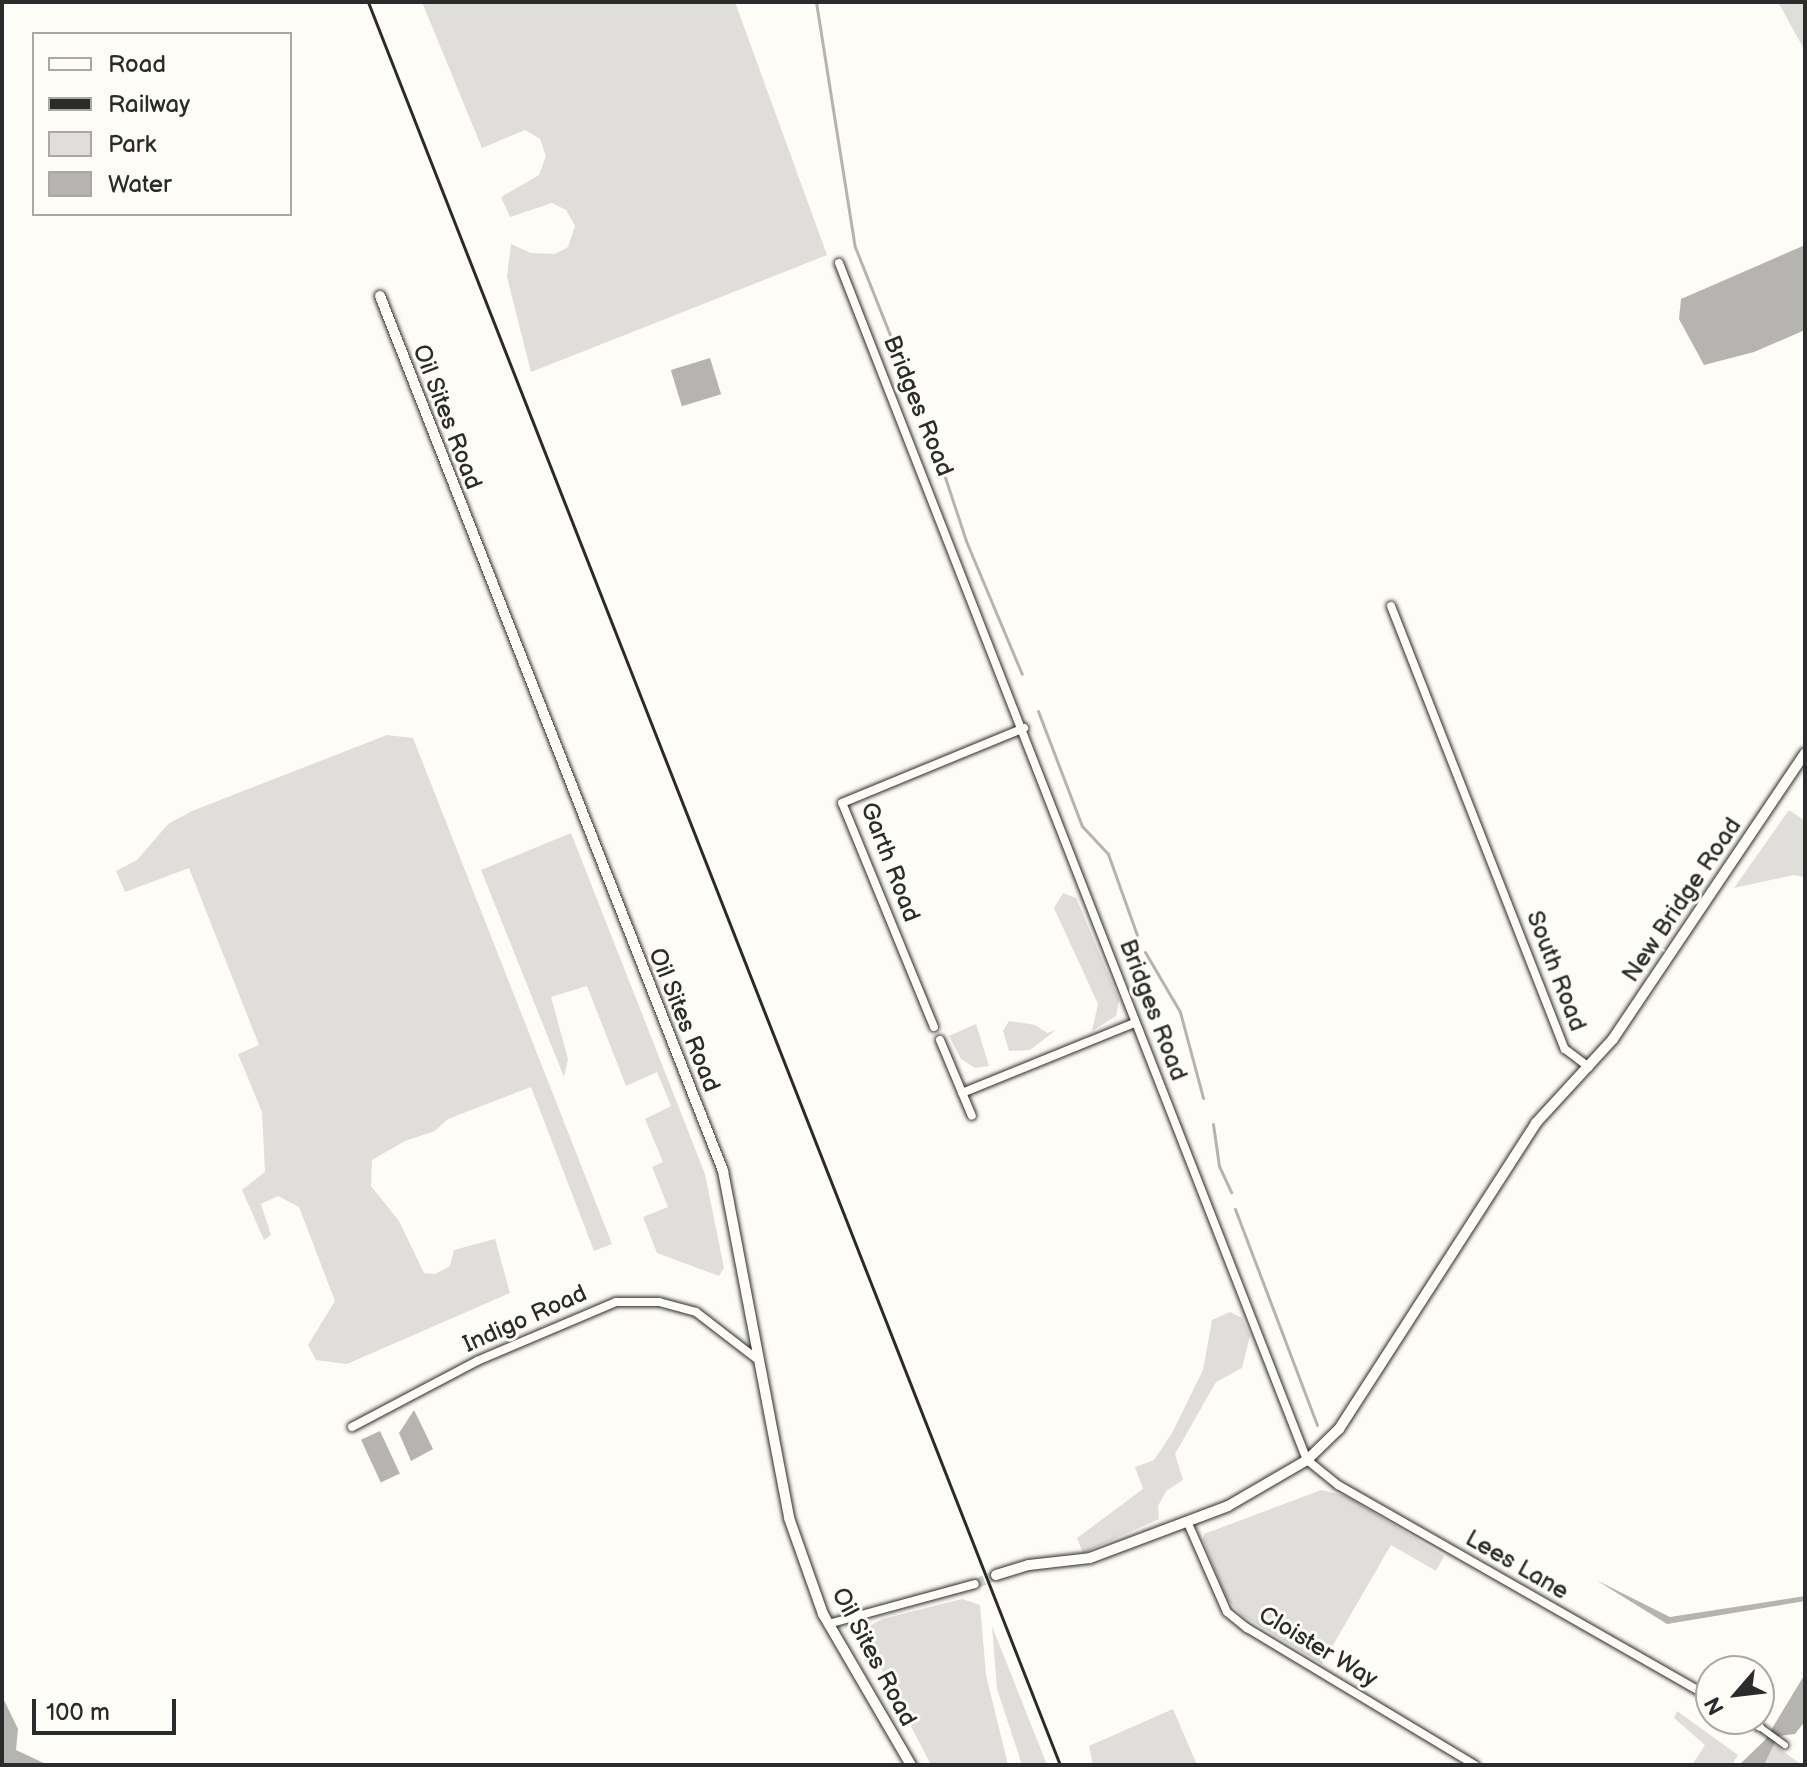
<!DOCTYPE html>
<html>
<head>
<meta charset="utf-8">
<style>
	body { margin:0 }
	#map { position:relative; width:1807px; height:1767px; overflow:hidden; background:#fdfcf7; font-family:"Balsamiq Sans",sans-serif }
	div>[style] { position:absolute }
	.green>* { inset:0; background:#dfdeda }
	.water>* { inset:0; background:#b5b4b1; transform-origin:0 0 }
	.stream>* { height:3px; margin:-1.5px; padding:0 1.5px; transform-origin:1.5px; border-radius:1.5px; background:#b5b4b1 }
	.tertiary-tunnel>* { height:10px; margin-top:-5px; transform-origin:0; background:repeating-linear-gradient(90deg,#d3d2ce 0 10px,transparent 0 15px) }
	.roads { filter:drop-shadow(0 0 2px #2b2b2b) drop-shadow(0 0 2px #2b2b2b) }
	.pedestrian>* { height:6px; margin:-3px; padding:0 3px; transform-origin:3px; border-radius:3px; background:#fdfcf7 }
	.minor>* { height:8px; margin:-4px; padding:0 4px; transform-origin:4px; border-radius:4px; background:#fdfcf7 }
	.tertiary>* { height:10px; margin:-5px; padding:0 5px; transform-origin:5px; border-radius:5px; background:#fdfcf7 }
	.rail>* { height:3px; margin:-1.5px; padding:0 1.5px; transform-origin:1.5px; border-radius:1.5px; background:#2b2b2b }
	span { translate:-50% -50%; white-space:nowrap; text-align:center; line-height:1.15; -webkit-text-stroke:6px #fdfcf7; paint-order:stroke }
	.street-label { font-size:24px; color:#2b2b2b }
	.frame { position:absolute; inset:0; border:4px solid #2b2b2b; pointer-events:none }
	.legend { position:absolute; left:32px; top:32px; width:260px; height:184px; box-sizing:border-box; background:#fdfcf7; border:2px solid #a9a8a5; margin:0; padding:10px 14px; list-style:none; font-size:24px; color:#2b2b2b }
	.legend li { display:flex; align-items:center; gap:16px; height:40px }
	.legend b { width:40px; border:2px solid #a9a8a5 }
	.north { position:absolute; left:1695px; top:1655px; width:80px; height:80px; box-sizing:border-box; background:#fdfcf7; border:2px solid #a9a8a5; border-radius:50%; rotate:242deg; font-size:22px; font-weight:700; line-height:32px; text-align:center; color:#2b2b2b }
	.north::after { content:''; display:block; margin:auto; width:28px; height:36px; background:#2b2b2b; clip-path:polygon(50% 0,100% 100%,50% 72%,0 100%) }
	.scale { position:absolute; left:32px; top:1699px; width:144px; height:36px; box-sizing:border-box; border:4px solid #2b2b2b; border-top:0; padding-left:10px; font-size:24px; line-height:28px; white-space:nowrap; color:#2b2b2b; -webkit-text-stroke:6px #fdfcf7; paint-order:stroke }
</style>
</head>
<body>
<div id="map">
	<div class="green">
		<div style="clip-path:polygon(422px 2px,735px 2px,827px 255px,531px 372px,507px 277px,511px 244px,531px 253px,555px 254px,568px 247px,575px 226px,566px 210px,552px 203px,510px 217px,501px 197px,539px 175px,546px 156px,540px 139px,525px 130px,482px 148px)"></div>
		<div style="clip-path:polygon(1778px 2px,1805px 2px,1805px 51px)"></div>
		<div style="clip-path:polygon(387px 735px,413px 738px,612px 1244px,594px 1251px,531px 1087px,448px 1119px,435px 1131px,405px 1141px,372px 1160px,371px 1186px,399px 1221px,424px 1273px,435px 1274px,450px 1266px,454px 1250px,495px 1239px,510px 1293px,347px 1364px,316px 1360px,308px 1345px,335px 1301px,299px 1207px,278px 1196px,261px 1204px,271px 1235px,264px 1240px,242px 1190px,265px 1172px,262px 1112px,238px 1054px,259px 1045px,189px 868px,125px 892px,116px 871px,137px 860px,168px 824px,192px 811px)"></div>
		<div style="clip-path:polygon(1789px 810px,1805px 821px,1805px 877px,1794px 875px,1734px 888px)"></div>
		<div style="clip-path:polygon(571px 833px,705px 1174px,724px 1268px,719px 1276px,657px 1253px,643px 1217px,668px 1207px,652px 1167px,663px 1162px,645px 1119px,671px 1106px,657px 1072px,626px 1086px,587px 986px,551px 997px,568px 1059px,564px 1077px,481px 870px)"></div>
		<div style="clip-path:polygon(1063px 893px,1076px 898px,1119px 1000px,1116px 1016px,1092px 1031px,1098px 1004px,1054px 908px)"></div>
		<div style="clip-path:polygon(1009px 1021px,1035px 1025px,1047px 1033px,1056px 1030px,1030px 1050px,1009px 1051px,1003px 1031px)"></div>
		<div style="clip-path:polygon(976px 1024px,989px 1066px,975px 1068px,961px 1059px,949px 1036px)"></div>
		<div style="clip-path:polygon(1230px 1312px,1242px 1318px,1250px 1336px,1242px 1368px,1216px 1382px,1175px 1454px,1183px 1480px,1166px 1491px,1158px 1506px,1159px 1519px,1083px 1553px,1077px 1538px,1143px 1489px,1135px 1467px,1154px 1460px,1172px 1433px,1203px 1370px,1212px 1320px)"></div>
		<div style="clip-path:polygon(1321px 1490px,1346px 1496px,1444px 1556px,1436px 1571px,1391px 1545px,1322px 1664px,1242px 1615px,1227px 1599px,1203px 1540px,1204px 1534px)"></div>
		<div style="clip-path:polygon(962px 1599px,980px 1605px,986px 1675px,1008px 1765px,931px 1765px,861px 1630px,883px 1619px)"></div>
		<div style="clip-path:polygon(992px 1626px,1047px 1765px,1022px 1765px,997px 1689px)"></div>
		<div style="clip-path:polygon(1173px 1709px,1197px 1765px,1093px 1765px,1089px 1746px)"></div>
		<div style="clip-path:polygon(1677px 1711px,1738px 1755px,1732px 1765px,1692px 1765px,1705px 1745px,1674px 1718px)"></div>
		<div style="clip-path:polygon(1773px 1741px,1776px 1746px,1802px 1765px,1764px 1765px)"></div>
	</div>
	<div class="water">
		<div style="clip-path:polygon(1805px 245px,1805px 330px,1754px 352px,1704px 365px,1679px 319px,1681px 299px)"></div>
		<div style="left:710px;top:358px;width:38px;height:41px;rotate:73deg"></div>
		<div style="clip-path:polygon(414px 1410px,433px 1449px,411px 1461px,399px 1433px)"></div>
		<div style="left:380px;top:1431px;width:47px;height:21px;rotate:65deg"></div>
		<div style="clip-path:polygon(1596px 1580px,1670px 1617px,1805px 1596px,1805px 1601px,1667px 1624px)"></div>
		<div style="clip-path:polygon(1805px 1674px,1805px 1721px,1795px 1734px,1778px 1736px,1764px 1765px,1739px 1765px,1765px 1740px)"></div>
		<div style="clip-path:polygon(2px 1696px,18px 1729px,16px 1750px,48px 1765px,2px 1765px)"></div>
	</div>
	<div class="stream">
		<div style="left:816px;top:2px;width:248px;rotate:81deg"></div>
		<div style="left:855px;top:247px;width:157px;rotate:68.3deg"></div>
		<div style="left:935px;top:447px;width:99px;rotate:71.7deg"></div>
		<div style="left:966px;top:541px;width:144px;rotate:67.2deg"></div>
		<div style="left:1038px;top:711px;width:123px;rotate:69.1deg"></div>
		<div style="left:1082px;top:826px;width:38px;rotate:47deg"></div>
		<div style="left:1108px;top:854px;width:86px;rotate:70.3deg"></div>
		<div style="left:1145px;top:952px;width:69px;rotate:59.7deg"></div>
		<div style="left:1180px;top:1012px;width:89px;rotate:75deg"></div>
		<div style="left:1213px;top:1124px;width:42px;rotate:81.9deg"></div>
		<div style="left:1219px;top:1166px;width:29px;rotate:65deg"></div>
		<div style="left:1235px;top:1209px;width:231px;rotate:69.2deg"></div>
	</div>
	<div class="tertiary-tunnel">
		<div style="left:975px;top:1584px;width:23px;rotate:-23deg"></div>
	</div>
	<div class="roads">
		<div class="pedestrian">
			<div style="left:1760px;top:1727px;width:31px;rotate:36deg"></div>
		</div>
		<div class="minor">
			<div style="left:839px;top:263px;width:1285px;rotate:68.65deg"></div>
			<div style="left:1307px;top:1460px;width:40px;rotate:39deg"></div>
			<div style="left:1338px;top:1485px;width:430px;rotate:29.7deg"></div>
			<div style="left:1391px;top:606px;width:476px;rotate:68.6deg"></div>
			<div style="left:1565px;top:1049px;width:30px;rotate:37deg"></div>
			<div style="left:934px;top:1027px;width:242px;rotate:-112.3deg"></div>
			<div style="left:842px;top:803px;width:197px;rotate:-22.4deg"></div>
			<div style="left:940px;top:1040px;width:82px;rotate:67.2deg"></div>
			<div style="left:962px;top:1093px;width:186px;rotate:-22.1deg"></div>
			<div style="left:352px;top:1427px;width:141px;rotate:-27.8deg"></div>
			<div style="left:477px;top:1361px;width:151px;rotate:-23deg"></div>
			<div style="left:616px;top:1302px;width:43px"></div>
			<div style="left:659px;top:1302px;width:38px;rotate:15deg"></div>
			<div style="left:696px;top:1312px;width:78px;rotate:37.7deg"></div>
			<div style="left:1187px;top:1521px;width:99px;rotate:66.3deg"></div>
			<div style="left:1227px;top:1612px;width:26px;rotate:39deg"></div>
			<div style="left:1247px;top:1628px;width:266px;rotate:31deg"></div>
			<div style="left:828px;top:1624px;width:152px;rotate:-15.2deg"></div>
			<div style="left:1747px;top:1719px;width:15px;rotate:32deg"></div>
		</div>
		<div class="tertiary">
			<div style="left:380px;top:296px;width:940px;rotate:68.59deg"></div>
			<div style="left:723px;top:1171px;width:353px;rotate:79.2deg"></div>
			<div style="left:789px;top:1518px;width:102px;rotate:70.5deg"></div>
			<div style="left:823px;top:1614px;width:175px;rotate:59.8deg"></div>
			<div style="left:996px;top:1575px;width:34px;rotate:-17deg"></div>
			<div style="left:1029px;top:1565px;width:61px;rotate:-6.5deg"></div>
			<div style="left:1090px;top:1558px;width:147px;rotate:-20.6deg"></div>
			<div style="left:1228px;top:1506px;width:91px;rotate:-30.2deg"></div>
			<div style="left:1307px;top:1460px;width:45px;rotate:-44.1deg"></div>
			<div style="left:1339px;top:1429px;width:364px;rotate:-57.2deg"></div>
			<div style="left:1536px;top:1123px;width:114px;rotate:-47.5deg"></div>
			<div style="left:1613px;top:1039px;width:344px;rotate:-56.1deg"></div>
		</div>
	</div>
	<div class="rail">
		<div style="left:368px;top:2px;width:1894px;rotate:68.57deg"></div>
	</div>
	<div class="street-label">
		<span style="left:918px;top:406px;rotate:68deg">Bridges Road</span>
		<span style="left:447px;top:417px;rotate:69deg">Oil Sites Road</span>
		<span style="left:890px;top:862px;rotate:69deg">Garth Road</span>
		<span style="left:1682px;top:900px;rotate:-56deg">New Bridge Road</span>
		<span style="left:1556px;top:971px;rotate:69deg">South Road</span>
		<span style="left:1153px;top:1010px;rotate:69deg">Bridges Road</span>
		<span style="left:684px;top:1020px;rotate:68deg">Oil Sites Road</span>
		<span style="left:525px;top:1319px;rotate:-24deg">Indigo Road</span>
		<span style="left:1517px;top:1565px;rotate:30deg">Lees Lane</span>
		<span style="left:1318px;top:1647px;rotate:31deg">Cloister Way</span>
		<span style="left:874px;top:1657px;rotate:62deg">Oil Sites Road</span>
	</div>
	<div class="frame"></div>
	<ul class="legend">
	<li><b style="height:10px;background:#fdfcf7"></b>Road</li>
	<li><b style="height:10px;background:#2b2b2b"></b>Railway</li>
	<li><b style="height:22px;background:#dfdeda"></b>Park</li>
	<li><b style="height:22px;background:#b5b4b1"></b>Water</li>
	</ul>
	<div class="north">N</div>
	<div class="scale">100 m</div>
</div>
</body>
</html>
